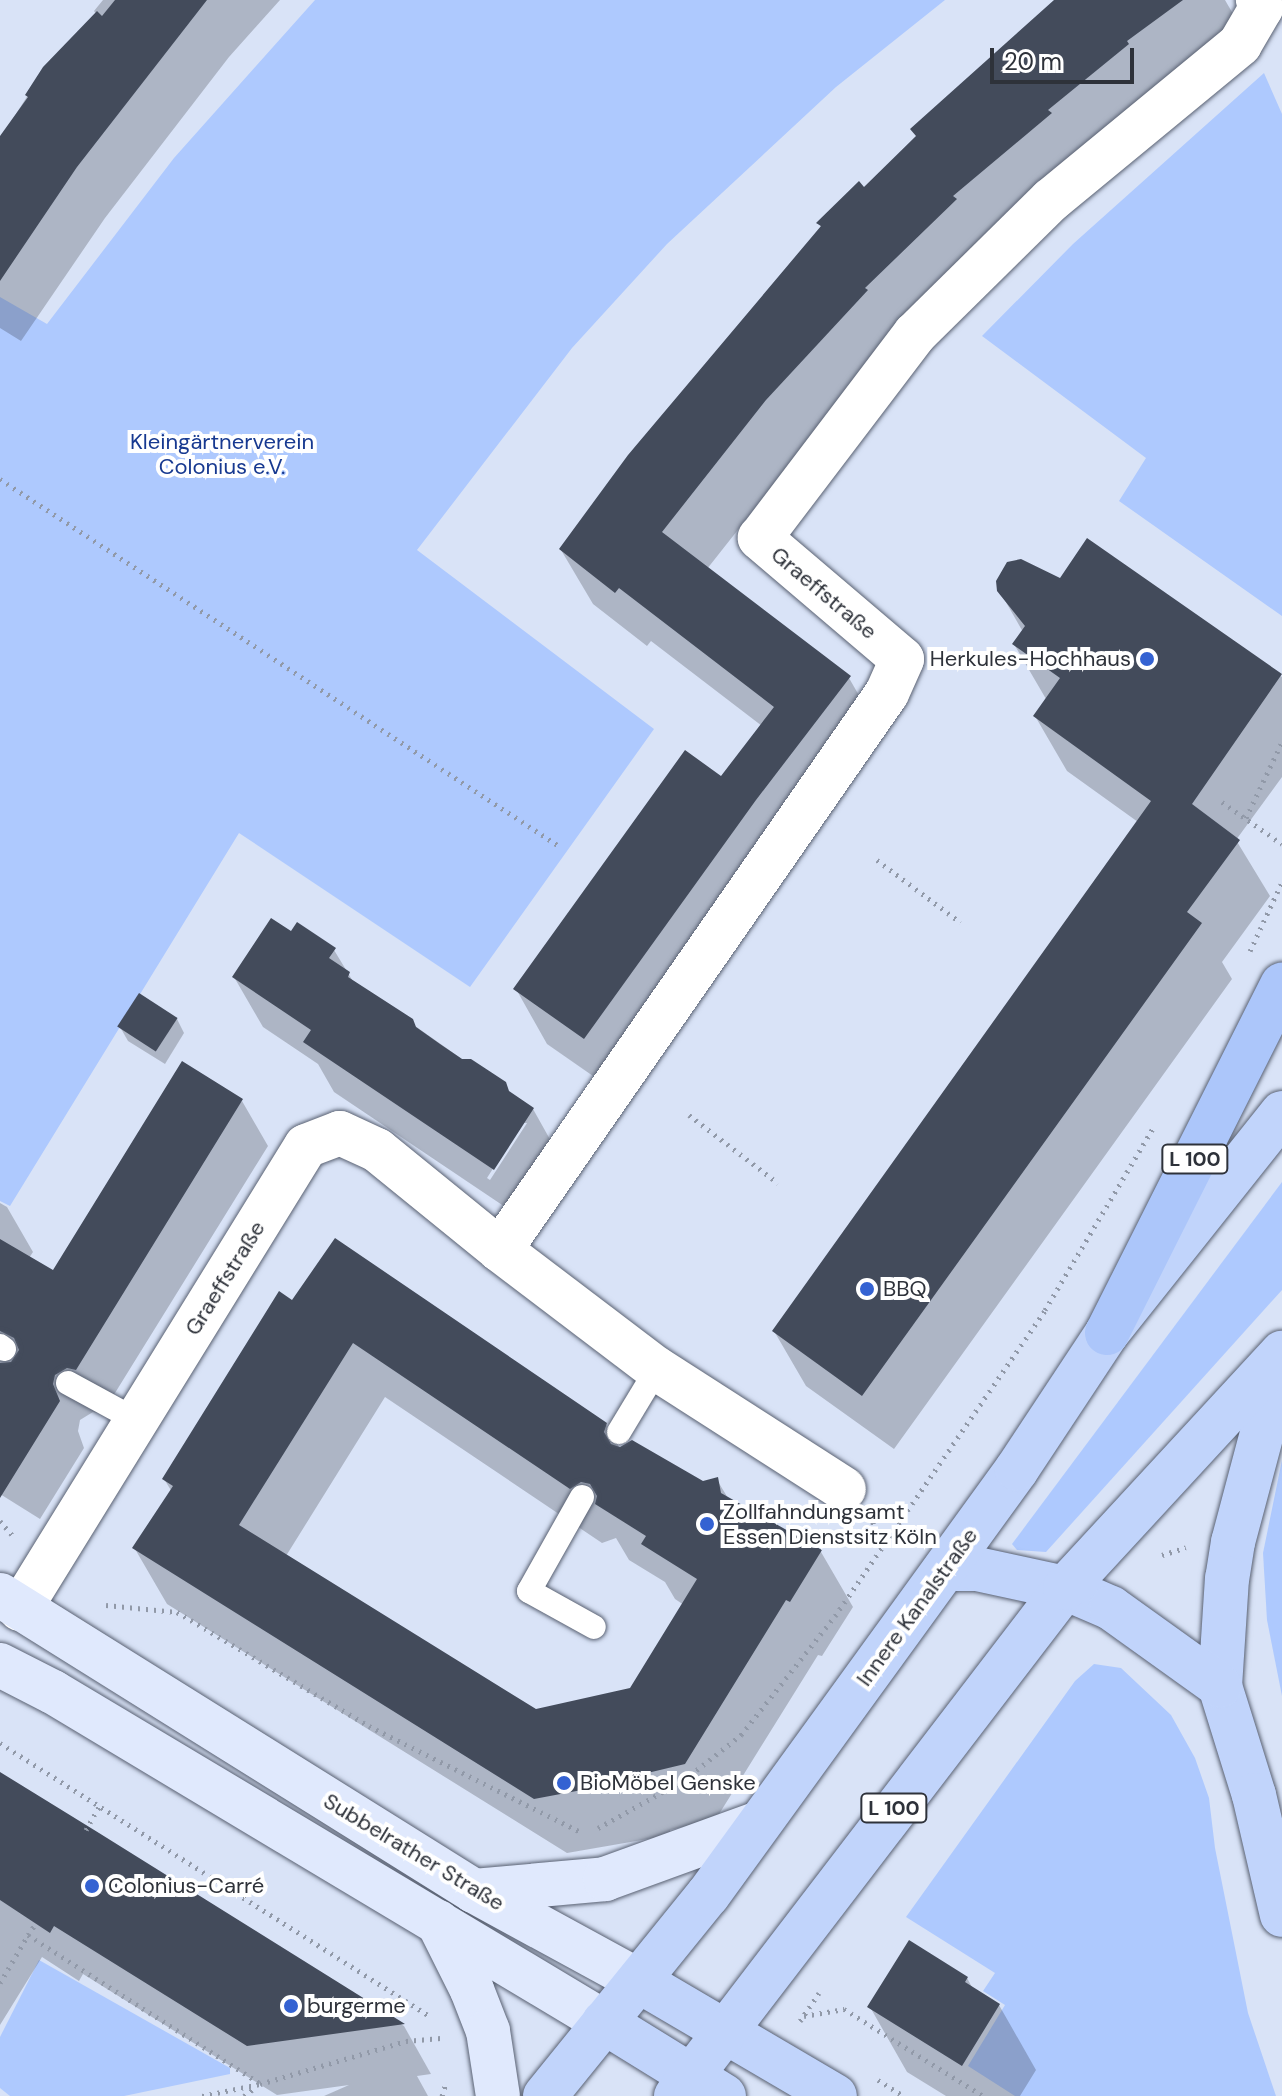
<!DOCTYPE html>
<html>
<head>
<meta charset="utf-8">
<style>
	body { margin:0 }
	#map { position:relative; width:1282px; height:2096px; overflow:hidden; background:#d9e3f7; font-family:"DM Sans",sans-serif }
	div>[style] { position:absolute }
	.green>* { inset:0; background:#aec9fe }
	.shadow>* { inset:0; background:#0003 }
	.building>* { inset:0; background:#434b5b; transform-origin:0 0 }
	.path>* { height:5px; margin-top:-2.5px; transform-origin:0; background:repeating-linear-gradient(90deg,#9199a8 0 2px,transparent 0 8px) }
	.roads { filter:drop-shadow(0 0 2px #596172) drop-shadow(0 0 2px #596172) }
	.service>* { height:24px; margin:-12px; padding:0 12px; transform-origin:12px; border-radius:12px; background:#fff }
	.minor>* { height:44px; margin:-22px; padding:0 22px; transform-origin:22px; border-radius:22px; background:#fff }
	.secondary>* { height:44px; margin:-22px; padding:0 22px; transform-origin:22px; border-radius:22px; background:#e0e9fd }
	.primary>* { height:44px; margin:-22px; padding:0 22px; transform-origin:22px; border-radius:22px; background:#c1d4fb }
	.trunk>* { height:44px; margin:-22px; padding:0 22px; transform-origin:22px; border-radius:22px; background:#acc6fa }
	.dots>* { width:22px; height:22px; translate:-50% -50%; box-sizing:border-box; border:4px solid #fff; border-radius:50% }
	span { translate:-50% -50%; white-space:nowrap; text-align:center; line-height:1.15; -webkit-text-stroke:8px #fff; paint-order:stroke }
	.shield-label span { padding:2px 6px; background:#fff; border:2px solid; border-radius:6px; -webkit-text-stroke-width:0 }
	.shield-label { font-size:20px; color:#2e323a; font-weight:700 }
	.park-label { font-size:22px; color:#173990 }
	.street-label { font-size:22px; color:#2e323a }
	.poi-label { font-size:22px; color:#2e323a }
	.right { translate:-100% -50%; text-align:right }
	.left { translate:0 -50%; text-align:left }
	.scale { position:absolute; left:990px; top:48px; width:144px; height:36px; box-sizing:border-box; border:4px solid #2e323a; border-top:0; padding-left:10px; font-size:24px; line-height:28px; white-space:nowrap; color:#2e323a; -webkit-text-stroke:6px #fff; paint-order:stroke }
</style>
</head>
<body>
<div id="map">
	<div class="green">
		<div style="clip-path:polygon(315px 0,945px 0,836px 87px,667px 244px,572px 348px,417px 550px,654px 729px,470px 987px,239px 833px,10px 1206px,0 1201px,0 297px,47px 324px,174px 158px)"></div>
		<div style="clip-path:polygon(1264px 73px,1282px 114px,1282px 616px,1119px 501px,1146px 458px,982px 336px,1073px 244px)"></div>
		<div style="clip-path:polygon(1282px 1182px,1282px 1290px,1046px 1552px,1017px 1550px,1012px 1544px)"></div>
		<div style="clip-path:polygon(1282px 1460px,1282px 1696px,1267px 1620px,1263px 1553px)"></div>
		<div style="clip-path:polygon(1094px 1664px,1121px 1668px,1171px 1715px,1195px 1758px,1209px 1798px,1215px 1848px,1248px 2013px,1276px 2096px,1015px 2096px,968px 2066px,1005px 2005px,983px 1991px,995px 1973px,906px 1917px,1075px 1681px)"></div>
		<div style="clip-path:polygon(39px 1960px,230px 2068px,230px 2074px,124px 2096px,10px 2096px,0 2088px,0 2037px)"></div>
	</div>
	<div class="shadow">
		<div style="clip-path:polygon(103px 0,280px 0,229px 57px,105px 218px,21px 341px,0 328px,0 139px,49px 62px,96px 14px,94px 11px)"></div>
		<div style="clip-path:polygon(1062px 0,1225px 0,1244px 33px,797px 455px,707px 569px,849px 678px,880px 732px,616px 1092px,547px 1044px,516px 989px,721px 778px,762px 726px,651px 641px,647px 646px,593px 604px,561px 550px,822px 228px,818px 223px,864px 189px)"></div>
		<div style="clip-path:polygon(1088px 541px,1282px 677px,1282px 777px,1236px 840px,1270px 896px,1222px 962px,1232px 979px,894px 1449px,806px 1386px,774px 1331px,1138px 822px,1067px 771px,1035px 716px,1046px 699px,1014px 644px,1023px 632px,999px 590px,1060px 580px)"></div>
		<div style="clip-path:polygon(evenodd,292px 934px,334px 950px,354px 983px,533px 1109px,561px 1159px,523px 1219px,334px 1092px,318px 1064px,263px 1027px,234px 977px,292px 934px,522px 1123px,527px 1123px,490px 1180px,487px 1178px,522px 1123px)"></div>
		<div style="clip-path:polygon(177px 1019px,184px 1033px,165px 1064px,128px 1041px,120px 1027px)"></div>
		<div style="clip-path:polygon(242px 1101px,268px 1146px,102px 1414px,93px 1412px,80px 1420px,78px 1431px,84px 1448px,40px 1519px,0 1494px,0 1203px,7px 1207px,33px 1252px,29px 1258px,54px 1273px)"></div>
		<div style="clip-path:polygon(evenodd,293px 1303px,606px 1424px,620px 1449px,702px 1483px,717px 1480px,728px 1498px,821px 1552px,853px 1607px,822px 1656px,818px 1655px,716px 1819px,670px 1830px,671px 1835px,567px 1853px,167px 1604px,135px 1549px,172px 1492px,164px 1479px,293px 1303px,385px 1397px,602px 1543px,616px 1538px,629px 1560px,665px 1582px,675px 1599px,684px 1605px,631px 1689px,535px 1711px,286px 1556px,385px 1397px)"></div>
		<div style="clip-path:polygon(0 1774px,404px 2026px,431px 2074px,417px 2076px,428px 2096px,324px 2096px,349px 2085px,277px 2095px,83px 1974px,79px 1981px,42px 1957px,0 2025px)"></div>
		<div style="clip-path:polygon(967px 1978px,973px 1989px,999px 2005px,1036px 2070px,1020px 2096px,946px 2096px,907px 2072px,870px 2007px)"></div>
	</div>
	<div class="building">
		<div style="clip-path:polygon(115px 0,207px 0,77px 167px,0 281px,0 136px,28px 97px,25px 95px,43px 67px,97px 11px,102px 16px)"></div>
		<div style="clip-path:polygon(1054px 0,1183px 0,1127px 41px,1129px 44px,1048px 110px,1052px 113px,953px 196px,957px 199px,865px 288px,868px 290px,766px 400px,662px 532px,851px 676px,756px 800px,584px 1039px,513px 989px,685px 750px,721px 776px,774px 707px,619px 588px,615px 593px,559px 549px,628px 455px,821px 226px,816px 223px,859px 181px,864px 187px,916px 136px,910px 129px)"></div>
		<div style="clip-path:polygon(1087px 538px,1282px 674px,1192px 804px,1240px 840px,1187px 912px,1202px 923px,862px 1396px,772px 1331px,1151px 801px,1033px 716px,1060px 678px,1012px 644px,1025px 626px,997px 591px,996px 581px,1007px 562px,1021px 559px,1060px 578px)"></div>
		<div style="clip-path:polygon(271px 918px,291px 931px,297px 922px,336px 948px,329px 958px,350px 972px,348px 977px,413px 1019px,416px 1027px,440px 1044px,462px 1059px,471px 1059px,506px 1082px,509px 1091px,534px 1108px,494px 1170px,303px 1042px,311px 1030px,232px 977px)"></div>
		<div style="left:139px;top:993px;width:46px;height:40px;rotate:33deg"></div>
		<div style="clip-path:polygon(182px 1061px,243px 1099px,76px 1370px,67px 1368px,55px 1375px,53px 1384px,60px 1401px,0 1498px,0 1363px,11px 1362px,19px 1350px,14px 1338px,0 1331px,0 1239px,53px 1270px)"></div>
		<div style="clip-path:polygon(evenodd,335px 1238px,607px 1423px,604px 1432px,611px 1444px,620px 1447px,632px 1440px,703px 1481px,718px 1477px,721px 1493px,822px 1550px,790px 1602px,786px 1600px,685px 1764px,639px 1775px,640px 1779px,534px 1799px,132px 1548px,173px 1486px,162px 1479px,279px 1291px,292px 1300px,335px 1238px,353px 1343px,570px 1489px,581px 1482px,590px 1484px,597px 1496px,595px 1504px,646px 1536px,641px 1544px,697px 1579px,630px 1688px,536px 1709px,239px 1525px,353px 1343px)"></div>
		<div style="clip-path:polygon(0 1772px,99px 1833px,405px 2024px,247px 2046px,54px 1926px,50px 1933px,0 1900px)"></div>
		<div style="clip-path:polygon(909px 1940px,968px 1977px,965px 1982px,1000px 2004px,962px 2066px,867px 2007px)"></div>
	</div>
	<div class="path">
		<div style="left:0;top:479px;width:669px;rotate:33.29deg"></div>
		<div style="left:1222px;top:802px;width:73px;rotate:35deg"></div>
		<div style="left:1246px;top:818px;width:84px;rotate:-64.7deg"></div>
		<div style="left:877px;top:860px;width:104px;rotate:36.8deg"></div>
		<div style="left:1250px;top:951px;width:76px;rotate:-65.1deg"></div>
		<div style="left:689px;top:1115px;width:112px;rotate:37.4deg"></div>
		<div style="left:0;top:1521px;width:20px;rotate:49deg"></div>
		<div style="left:873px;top:1522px;width:9px;rotate:84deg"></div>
		<div style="left:874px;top:1531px;width:14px;rotate:45deg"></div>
		<div style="left:1162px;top:1555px;width:25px;rotate:-18deg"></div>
		<div style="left:106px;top:1605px;width:71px;rotate:5.6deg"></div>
		<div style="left:177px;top:1612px;width:223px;rotate:30.7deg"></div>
		<div style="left:369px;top:1726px;width:239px;rotate:26.6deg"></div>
		<div style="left:0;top:1743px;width:511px;rotate:32.45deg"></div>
		<div style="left:598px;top:1828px;width:98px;rotate:-29.2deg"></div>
		<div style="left:684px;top:1780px;width:73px;rotate:-38.3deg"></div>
		<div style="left:741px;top:1735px;width:152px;rotate:-51.7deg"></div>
		<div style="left:835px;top:1616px;width:371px;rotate:-55.5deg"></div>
		<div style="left:1045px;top:1310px;width:215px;rotate:-59.3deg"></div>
		<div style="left:86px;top:1830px;width:29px;rotate:-61deg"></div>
		<div style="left:28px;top:1935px;width:14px;rotate:-56deg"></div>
		<div style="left:0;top:1983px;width:56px;rotate:-59.7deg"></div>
		<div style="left:28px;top:1935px;width:274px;rotate:32.6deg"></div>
		<div style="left:804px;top:2016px;width:41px;rotate:-9.9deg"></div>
		<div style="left:844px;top:2009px;width:164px;rotate:32deg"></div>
		<div style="left:800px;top:2021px;width:34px;rotate:-56deg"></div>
		<div style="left:878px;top:2080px;width:31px;rotate:32deg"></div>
		<div style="left:202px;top:2096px;width:59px;rotate:-11.7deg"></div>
		<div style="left:260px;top:2084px;width:152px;rotate:-16.4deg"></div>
		<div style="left:406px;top:2041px;width:35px;rotate:-5deg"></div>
		<div style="left:244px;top:2096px;width:15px;rotate:-37deg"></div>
		<div style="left:442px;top:2096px;width:14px;rotate:-73deg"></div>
	</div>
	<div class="roads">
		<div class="service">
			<div style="left:0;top:1346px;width:5px;rotate:37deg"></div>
			<div style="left:68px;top:1383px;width:80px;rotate:28.5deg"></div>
			<div style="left:619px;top:1432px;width:74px;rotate:-58.9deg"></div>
			<div style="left:582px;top:1497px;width:108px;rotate:119.4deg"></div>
			<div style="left:529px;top:1591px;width:74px;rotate:29deg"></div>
		</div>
		<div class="minor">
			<div style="left:500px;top:1250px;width:678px;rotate:-55.21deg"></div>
			<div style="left:887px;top:693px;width:37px;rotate:-66deg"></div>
			<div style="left:902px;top:659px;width:187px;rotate:-139.6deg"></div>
			<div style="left:760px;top:538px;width:256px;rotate:-52.8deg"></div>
			<div style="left:915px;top:334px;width:191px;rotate:-44.6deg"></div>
			<div style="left:1051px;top:200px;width:245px;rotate:-39.5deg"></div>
			<div style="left:1240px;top:44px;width:42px;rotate:-59.7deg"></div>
			<div style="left:1261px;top:8px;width:9px;rotate:-111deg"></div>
			<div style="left:20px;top:1609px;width:544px;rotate:-58.3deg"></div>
			<div style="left:306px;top:1146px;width:36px;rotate:-21deg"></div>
			<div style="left:340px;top:1133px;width:41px;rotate:24.7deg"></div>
			<div style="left:377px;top:1150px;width:159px;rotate:39.1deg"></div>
			<div style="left:500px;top:1250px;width:197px;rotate:37.2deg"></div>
			<div style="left:657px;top:1369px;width:222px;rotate:32.7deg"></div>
		</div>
		<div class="secondary">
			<div style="left:0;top:1595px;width:559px;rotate:31.98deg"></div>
			<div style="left:474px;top:1891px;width:188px;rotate:28.6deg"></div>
			<div style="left:0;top:1665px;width:59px;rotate:27deg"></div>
			<div style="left:53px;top:1692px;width:642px;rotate:30.92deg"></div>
			<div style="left:474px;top:1891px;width:132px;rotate:-5.2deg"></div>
			<div style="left:605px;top:1879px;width:164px;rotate:-20deg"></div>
			<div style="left:438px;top:1922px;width:76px;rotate:63.4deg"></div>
			<div style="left:472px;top:1990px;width:44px;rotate:68.7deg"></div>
			<div style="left:488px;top:2031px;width:66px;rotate:81.3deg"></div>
		</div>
		<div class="primary">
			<div style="left:1282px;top:1358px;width:190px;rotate:104.9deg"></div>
			<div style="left:1233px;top:1542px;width:36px;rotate:99deg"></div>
			<div style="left:1227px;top:1578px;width:108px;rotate:93.7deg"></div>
			<div style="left:1220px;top:1686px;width:114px;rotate:72.7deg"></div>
			<div style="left:1254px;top:1795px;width:123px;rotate:76.9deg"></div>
			<div style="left:945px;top:1569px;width:32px"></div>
			<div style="left:977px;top:1569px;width:90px;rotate:12.2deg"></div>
			<div style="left:1065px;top:1588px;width:50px;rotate:23.5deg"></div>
			<div style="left:1111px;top:1608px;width:134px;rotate:35.6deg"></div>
			<div style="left:639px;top:1981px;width:227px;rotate:30.4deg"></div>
			<div style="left:604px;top:2022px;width:141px;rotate:31.7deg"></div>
			<div style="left:545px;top:2096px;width:259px;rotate:-51deg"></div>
			<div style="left:708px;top:1895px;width:526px;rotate:-54.04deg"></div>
			<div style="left:1017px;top:1469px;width:163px;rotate:-56.5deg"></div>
			<div style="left:1107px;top:1333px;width:281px;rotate:-51.5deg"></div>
			<div style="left:676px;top:2096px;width:640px;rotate:-52.56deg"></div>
			<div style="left:1065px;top:1588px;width:320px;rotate:-47.3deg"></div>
		</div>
		<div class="trunk">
			<div style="left:1107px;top:1333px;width:390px;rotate:-63.3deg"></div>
		</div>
	</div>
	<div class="dots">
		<div style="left:1147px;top:659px;background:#3462d2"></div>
		<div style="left:867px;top:1289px;background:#3462d2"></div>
		<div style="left:707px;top:1524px;background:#3462d2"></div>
		<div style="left:564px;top:1783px;background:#3462d2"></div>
		<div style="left:92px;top:1886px;background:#3462d2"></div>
		<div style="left:291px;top:2006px;background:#3462d2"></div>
	</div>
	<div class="shield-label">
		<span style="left:1195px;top:1159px">L 100</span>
		<span style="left:894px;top:1808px">L 100</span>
	</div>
	<div class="park-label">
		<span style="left:222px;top:454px">Kleingärtnerverein<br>Colonius e.V.</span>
	</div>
	<div class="street-label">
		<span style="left:824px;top:593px;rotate:40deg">Graeffstraße</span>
		<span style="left:225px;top:1278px;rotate:-58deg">Graeffstraße</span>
		<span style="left:917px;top:1607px;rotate:-54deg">Innere Kanalstraße</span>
		<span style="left:414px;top:1852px;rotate:31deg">Subbelrather Straße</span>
	</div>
	<div class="poi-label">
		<span class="right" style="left:1131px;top:659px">Herkules-Hochhaus</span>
		<span class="left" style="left:883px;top:1289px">BBQ</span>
		<span class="left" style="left:723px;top:1524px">Zollfahndungsamt<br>Essen Dienstsitz Köln</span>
		<span class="left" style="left:580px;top:1783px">BioMöbel Genske</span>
		<span class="left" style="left:108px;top:1886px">Colonius-Carré</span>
		<span class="left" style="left:307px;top:2006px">burgerme</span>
	</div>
	<div class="scale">20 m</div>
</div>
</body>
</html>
